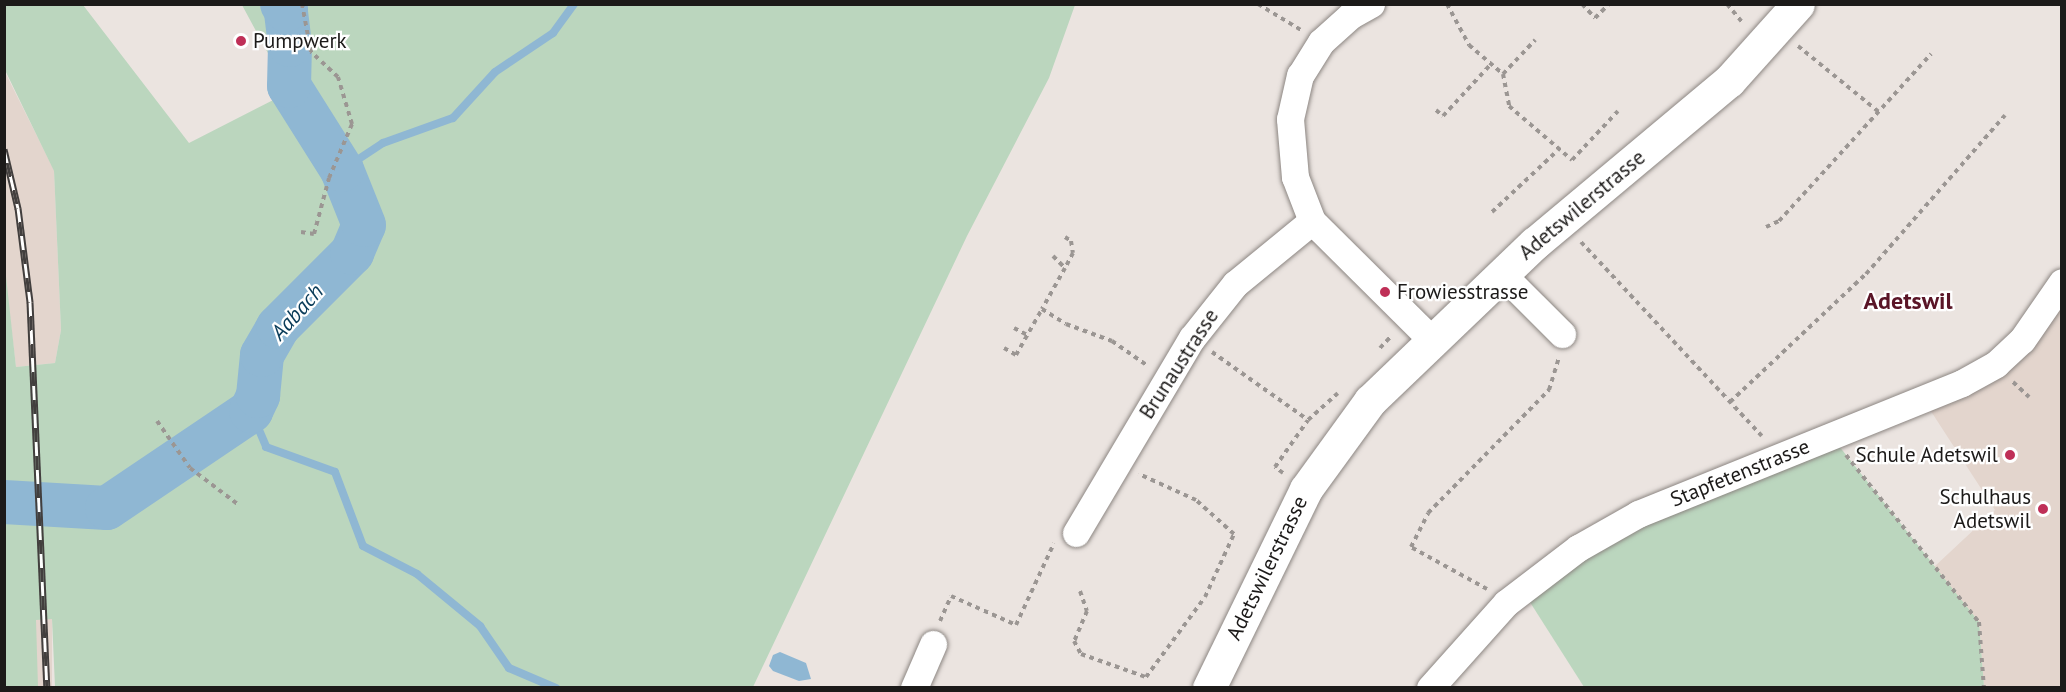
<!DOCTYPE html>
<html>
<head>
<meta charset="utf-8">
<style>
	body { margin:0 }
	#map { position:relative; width:2066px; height:692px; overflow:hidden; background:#ebe4e0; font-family:"PT Sans",sans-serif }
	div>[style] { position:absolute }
	.built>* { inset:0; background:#e3d5cd; transform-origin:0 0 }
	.green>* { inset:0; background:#bbd6be }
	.water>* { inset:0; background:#8fb7d3 }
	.stream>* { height:8px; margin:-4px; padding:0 4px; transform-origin:4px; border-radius:4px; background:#8fb7d3 }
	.river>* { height:44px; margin:-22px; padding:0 22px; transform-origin:22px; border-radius:22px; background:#8fb7d3 }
	.path>* { height:4px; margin-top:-2px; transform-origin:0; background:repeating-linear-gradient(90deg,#9b9693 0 4.5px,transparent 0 9px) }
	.roads { filter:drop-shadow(0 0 2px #8c8682) drop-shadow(0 0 2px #8c8682) }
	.minor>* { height:27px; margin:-13.5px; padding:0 13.5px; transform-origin:13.5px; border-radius:13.5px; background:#fff }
	.tertiary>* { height:33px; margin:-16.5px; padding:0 16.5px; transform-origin:16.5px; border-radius:16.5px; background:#fff }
	.rail>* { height:7px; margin-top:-3.5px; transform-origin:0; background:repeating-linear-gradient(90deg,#fff 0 14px,#423f3e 0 28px); box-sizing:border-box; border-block:2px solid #423f3e }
	.dots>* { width:16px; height:16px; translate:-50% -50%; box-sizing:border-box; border:3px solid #fff; border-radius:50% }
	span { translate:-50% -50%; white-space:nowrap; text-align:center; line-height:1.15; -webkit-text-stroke:4.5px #fff; paint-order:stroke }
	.poi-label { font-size:21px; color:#1c1a19 }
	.left { translate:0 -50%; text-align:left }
	.right { translate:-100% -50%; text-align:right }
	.street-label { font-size:21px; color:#1c1a19 }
	.water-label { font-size:22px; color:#093b58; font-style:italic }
	.quarter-label { font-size:24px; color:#5a1527; font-weight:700 }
	.frame { position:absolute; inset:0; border:6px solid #1c1a19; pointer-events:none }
</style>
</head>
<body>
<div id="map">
	<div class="built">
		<div style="clip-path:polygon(4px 70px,54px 170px,61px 330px,55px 363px,16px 367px,4px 267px)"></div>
		<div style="clip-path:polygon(2061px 282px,2061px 687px,1984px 687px,1979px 622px,1934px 567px,1995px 510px,1923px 399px,1962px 383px)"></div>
		<div style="left:36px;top:619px;width:16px;height:68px"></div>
	</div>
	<div class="green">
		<div style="clip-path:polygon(5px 4px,83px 5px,189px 143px,289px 92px,242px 5px,1075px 5px,1049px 78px,967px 236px,753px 687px,55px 687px,52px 619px,36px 620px,38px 687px,5px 688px,5px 267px,16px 367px,55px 363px,61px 330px,54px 171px,5px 70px)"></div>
		<div style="clip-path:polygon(1831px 436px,1979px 622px,1984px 687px,1584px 687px,1521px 588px,1578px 548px)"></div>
	</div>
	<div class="water">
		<div style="clip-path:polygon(780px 652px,806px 663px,811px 679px,799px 681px,773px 671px,769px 666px,773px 655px)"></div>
	</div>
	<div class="stream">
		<div style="left:342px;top:170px;width:49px;rotate:-33.4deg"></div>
		<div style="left:383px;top:143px;width:74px;rotate:-19.7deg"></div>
		<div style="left:453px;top:118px;width:62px;rotate:-47.6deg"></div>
		<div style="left:495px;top:72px;width:70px;rotate:-33.9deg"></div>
		<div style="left:553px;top:33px;width:36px;rotate:-54deg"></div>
		<div style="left:251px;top:411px;width:39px;rotate:67deg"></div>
		<div style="left:266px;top:447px;width:73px;rotate:19.9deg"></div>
		<div style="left:335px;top:472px;width:79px;rotate:69.3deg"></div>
		<div style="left:363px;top:546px;width:61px;rotate:27.4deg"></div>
		<div style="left:417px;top:574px;width:82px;rotate:39.5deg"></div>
		<div style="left:480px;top:626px;width:51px;rotate:55.4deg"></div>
		<div style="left:509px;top:668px;width:51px;rotate:23.1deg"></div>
	</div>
	<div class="river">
		<div style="left:4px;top:502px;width:103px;rotate:3.3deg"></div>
		<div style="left:107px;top:508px;width:174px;rotate:-34deg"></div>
		<div style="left:251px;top:411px;width:17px;rotate:-65deg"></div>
		<div style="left:258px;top:396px;width:41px;rotate:-84.4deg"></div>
		<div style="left:262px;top:355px;width:32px;rotate:-60deg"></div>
		<div style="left:278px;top:327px;width:105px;rotate:-45deg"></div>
		<div style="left:352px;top:253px;width:30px;rotate:-67deg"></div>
		<div style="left:364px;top:225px;width:59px;rotate:-111.8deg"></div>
		<div style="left:342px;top:170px;width:99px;rotate:-122.2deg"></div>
		<div style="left:289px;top:86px;width:41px;rotate:-88.6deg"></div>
		<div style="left:290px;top:45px;width:35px;rotate:-97deg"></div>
		<div style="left:286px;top:10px;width:7px;rotate:-124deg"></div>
	</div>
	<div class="path">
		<div style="left:1258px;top:4px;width:50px;rotate:31.2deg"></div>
		<div style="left:1447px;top:4px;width:47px;rotate:61.8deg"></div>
		<div style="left:1469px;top:45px;width:45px;rotate:40.5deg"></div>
		<div style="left:1503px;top:74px;width:33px;rotate:79deg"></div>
		<div style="left:1509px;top:106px;width:83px;rotate:40.6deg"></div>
		<div style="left:1572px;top:160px;width:67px;rotate:-46.8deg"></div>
		<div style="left:1582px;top:4px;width:19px;rotate:47deg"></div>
		<div style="left:1595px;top:18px;width:20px;rotate:-45deg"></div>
		<div style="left:1727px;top:4px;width:26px;rotate:50deg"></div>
		<div style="left:1798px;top:46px;width:104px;rotate:39.2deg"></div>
		<div style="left:1503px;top:74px;width:47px;rotate:-46.7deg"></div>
		<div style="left:1436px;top:110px;width:9px;rotate:41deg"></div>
		<div style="left:1443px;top:116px;width:71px;rotate:-47.3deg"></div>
		<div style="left:1492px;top:212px;width:92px;rotate:-43.2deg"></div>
		<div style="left:1766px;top:227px;width:14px;rotate:-25deg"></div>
		<div style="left:1779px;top:221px;width:226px;rotate:-47.7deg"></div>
		<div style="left:301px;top:232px;width:13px;rotate:9deg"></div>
		<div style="left:314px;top:234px;width:58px;rotate:-75deg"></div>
		<div style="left:329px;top:178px;width:59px;rotate:-66.9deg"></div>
		<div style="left:352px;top:124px;width:49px;rotate:-106.6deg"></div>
		<div style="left:338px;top:77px;width:37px;rotate:-137deg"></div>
		<div style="left:311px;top:52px;width:49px;rotate:-100.6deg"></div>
		<div style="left:1065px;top:237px;width:7px;rotate:34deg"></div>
		<div style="left:1071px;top:241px;width:12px;rotate:81deg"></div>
		<div style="left:1073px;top:253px;width:17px;rotate:118deg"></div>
		<div style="left:1581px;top:242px;width:265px;rotate:47deg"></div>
		<div style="left:1053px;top:256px;width:17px;rotate:45deg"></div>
		<div style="left:1065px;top:268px;width:47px;rotate:119.3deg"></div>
		<div style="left:1042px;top:309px;width:28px;rotate:32deg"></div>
		<div style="left:1066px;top:324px;width:49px;rotate:20.3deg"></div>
		<div style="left:1112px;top:341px;width:44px;rotate:34.8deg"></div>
		<div style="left:1014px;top:328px;width:15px;rotate:28deg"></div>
		<div style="left:1004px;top:348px;width:14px;rotate:30deg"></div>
		<div style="left:1016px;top:355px;width:53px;rotate:-60.5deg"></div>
		<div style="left:1380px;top:348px;width:16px;rotate:-47deg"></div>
		<div style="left:1212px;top:352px;width:118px;rotate:35.3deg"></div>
		<div style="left:1308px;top:420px;width:40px;rotate:-42deg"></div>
		<div style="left:2013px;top:382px;width:22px;rotate:43deg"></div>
		<div style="left:1730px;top:402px;width:187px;rotate:-43.3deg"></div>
		<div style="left:1866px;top:274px;width:211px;rotate:-48.8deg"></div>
		<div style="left:157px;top:421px;width:57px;rotate:54.9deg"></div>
		<div style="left:190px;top:468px;width:61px;rotate:37.1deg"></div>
		<div style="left:1846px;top:455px;width:213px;rotate:51.5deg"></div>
		<div style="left:1979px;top:622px;width:66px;rotate:85.7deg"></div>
		<div style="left:1283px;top:473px;width:10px;rotate:-143deg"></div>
		<div style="left:1275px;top:467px;width:57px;rotate:-54.9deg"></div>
		<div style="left:1487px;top:589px;width:87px;rotate:-151.1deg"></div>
		<div style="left:1411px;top:547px;width:38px;rotate:-63deg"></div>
		<div style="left:1428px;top:513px;width:173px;rotate:-45.5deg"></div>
		<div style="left:1549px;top:390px;width:34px;rotate:-73deg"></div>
		<div style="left:1080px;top:591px;width:21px;rotate:71deg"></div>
		<div style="left:1087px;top:611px;width:33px;rotate:113deg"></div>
		<div style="left:1074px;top:641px;width:15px;rotate:62deg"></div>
		<div style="left:1081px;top:654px;width:69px;rotate:19.5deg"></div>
		<div style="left:1146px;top:677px;width:99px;rotate:-53.6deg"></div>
		<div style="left:1205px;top:597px;width:69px;rotate:-65.3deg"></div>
		<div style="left:1234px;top:534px;width:51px;rotate:-138.2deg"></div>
		<div style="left:1196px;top:500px;width:63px;rotate:-155.5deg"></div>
		<div style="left:940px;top:621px;width:27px;rotate:-66deg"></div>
		<div style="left:951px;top:596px;width:71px;rotate:24deg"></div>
		<div style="left:1016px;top:625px;width:90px;rotate:-65.1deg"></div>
	</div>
	<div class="roads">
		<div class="minor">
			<div style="left:1371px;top:4px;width:23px;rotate:151deg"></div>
			<div style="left:1351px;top:15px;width:40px;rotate:138deg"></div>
			<div style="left:1321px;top:42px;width:39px;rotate:122deg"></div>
			<div style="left:1300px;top:75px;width:45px;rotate:102.8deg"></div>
			<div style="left:1290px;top:119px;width:58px;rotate:85.1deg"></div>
			<div style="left:1295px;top:177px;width:47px;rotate:68.9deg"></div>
			<div style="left:1312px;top:221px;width:168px;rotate:44.8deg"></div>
			<div style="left:1502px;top:274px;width:85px;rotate:45deg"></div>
			<div style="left:1076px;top:533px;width:227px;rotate:-59.3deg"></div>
			<div style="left:1192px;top:338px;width:69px;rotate:-51.5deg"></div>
			<div style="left:1235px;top:284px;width:99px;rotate:-39.3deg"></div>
			<div style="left:914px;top:688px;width:48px;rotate:-66.6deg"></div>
			<div style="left:1430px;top:688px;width:114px;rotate:-48.2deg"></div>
			<div style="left:1506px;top:603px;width:91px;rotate:-37.4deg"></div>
			<div style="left:1578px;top:548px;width:69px;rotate:-29.5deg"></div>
			<div style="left:1638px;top:514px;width:349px;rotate:-22deg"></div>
			<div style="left:1962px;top:383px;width:39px;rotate:-29deg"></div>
			<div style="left:1996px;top:364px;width:35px;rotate:-43deg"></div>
			<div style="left:2022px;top:340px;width:70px;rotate:-55.4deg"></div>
		</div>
		<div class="tertiary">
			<div style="left:1209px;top:688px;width:221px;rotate:-64deg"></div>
			<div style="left:1306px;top:489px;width:109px;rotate:-54deg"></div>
			<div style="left:1370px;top:401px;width:228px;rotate:-43.8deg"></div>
			<div style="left:1535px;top:243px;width:253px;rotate:-39.9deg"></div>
			<div style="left:1729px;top:81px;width:103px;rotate:-48.1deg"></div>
		</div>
	</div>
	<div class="rail">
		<div style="left:4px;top:149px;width:61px;rotate:76.7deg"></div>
		<div style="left:18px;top:208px;width:95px;rotate:82.7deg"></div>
		<div style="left:30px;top:302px;width:386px;rotate:87.5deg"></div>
	</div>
	<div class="dots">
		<div style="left:241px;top:41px;background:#bf2f57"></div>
		<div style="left:1385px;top:292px;background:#bf2f57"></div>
		<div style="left:2010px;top:455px;background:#bf2f57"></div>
		<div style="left:2043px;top:509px;background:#bf2f57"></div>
	</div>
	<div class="poi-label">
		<span class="left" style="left:253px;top:41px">Pumpwerk</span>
		<span class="left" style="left:1397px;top:292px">Frowiesstrasse</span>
		<span class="right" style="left:1998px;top:455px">Schule Adetswil</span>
		<span class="right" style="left:2031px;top:509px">Schulhaus<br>Adetswil</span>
	</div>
	<div class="street-label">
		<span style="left:1582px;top:205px;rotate:-40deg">Adetswilerstrasse</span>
		<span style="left:1179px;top:364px;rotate:-57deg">Brunaustrasse</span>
		<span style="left:1740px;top:473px;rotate:-22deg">Stapfetenstrasse</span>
		<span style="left:1267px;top:568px;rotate:-64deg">Adetswilerstrasse</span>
	</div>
	<div class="water-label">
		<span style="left:297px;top:312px;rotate:-48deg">Aabach</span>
	</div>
	<div class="quarter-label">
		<span style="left:1908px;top:301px">Adetswil</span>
	</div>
	<div class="frame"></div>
</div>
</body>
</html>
